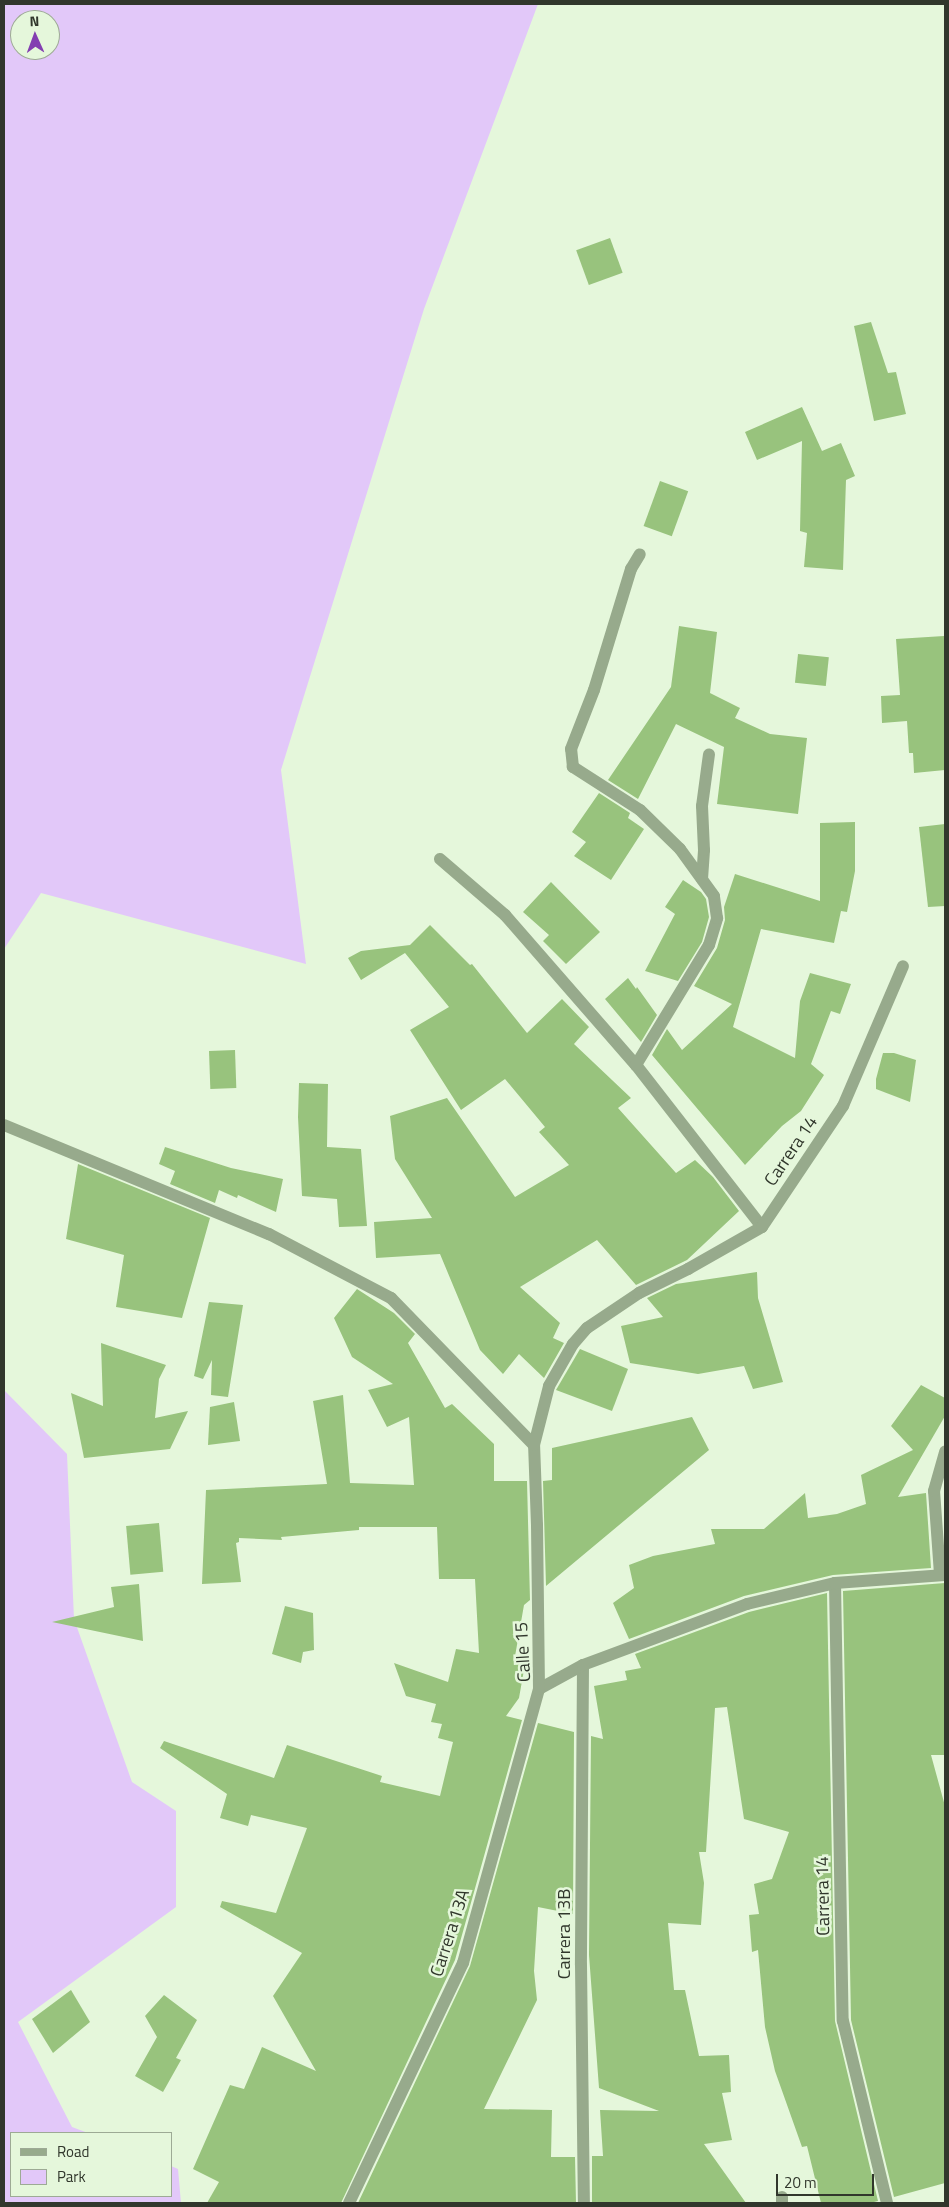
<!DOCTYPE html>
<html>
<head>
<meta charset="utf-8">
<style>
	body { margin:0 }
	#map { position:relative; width:949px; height:2207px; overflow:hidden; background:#e5f7db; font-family:"Titillium Web",sans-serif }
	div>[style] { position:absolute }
	.green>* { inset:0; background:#e2c8f9 }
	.building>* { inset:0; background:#98c37d; transform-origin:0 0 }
	.minor>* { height:12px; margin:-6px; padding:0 6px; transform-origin:6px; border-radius:6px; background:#97aa8c }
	span { translate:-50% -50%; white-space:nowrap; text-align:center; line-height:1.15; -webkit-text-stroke:5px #e5f7db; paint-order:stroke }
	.street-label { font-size:18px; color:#31372c }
	.frame { position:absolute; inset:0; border:5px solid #31372c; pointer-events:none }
	.legend { position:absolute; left:10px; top:2132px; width:162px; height:65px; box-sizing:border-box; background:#e5f7db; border:1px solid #9daa95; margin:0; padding:6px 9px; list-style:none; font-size:15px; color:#31372c }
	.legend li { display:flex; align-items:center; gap:10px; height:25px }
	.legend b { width:25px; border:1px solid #9daa95 }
	.north { position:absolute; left:10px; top:10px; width:50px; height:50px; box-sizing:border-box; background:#e5f7db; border:1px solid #9daa95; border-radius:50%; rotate:358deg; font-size:14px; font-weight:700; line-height:20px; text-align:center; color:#31372c }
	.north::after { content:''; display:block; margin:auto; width:18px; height:22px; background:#833eb1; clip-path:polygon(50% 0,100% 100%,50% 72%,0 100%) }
	.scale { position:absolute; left:776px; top:2174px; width:98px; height:22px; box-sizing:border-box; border:2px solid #31372c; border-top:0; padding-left:6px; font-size:15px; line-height:18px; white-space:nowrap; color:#31372c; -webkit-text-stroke:4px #e5f7db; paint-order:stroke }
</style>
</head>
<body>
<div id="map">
	<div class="green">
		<div style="clip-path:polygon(evenodd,4px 4px,538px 4px,424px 309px,281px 770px,306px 964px,41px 893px,4px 949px,4px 4px,20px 20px,50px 20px,50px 50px,20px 50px,20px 20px)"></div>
		<div style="clip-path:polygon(4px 1390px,67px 1454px,74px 1619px,132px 1782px,176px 1811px,176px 1907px,18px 2022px,72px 2127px,88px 2133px,11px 2133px,11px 2196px,171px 2196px,171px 2166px,178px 2169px,181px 2203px,4px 2203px)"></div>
	</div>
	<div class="building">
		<div style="left:610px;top:238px;width:37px;height:36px;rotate:70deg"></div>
		<div style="clip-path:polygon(871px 322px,888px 373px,896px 372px,906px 414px,874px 421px,854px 326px)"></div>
		<div style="clip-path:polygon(802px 407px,822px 451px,841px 443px,855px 476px,846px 480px,843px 570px,804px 567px,807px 533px,800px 531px,802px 441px,757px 460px,745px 432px)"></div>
		<div style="left:660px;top:481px;width:30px;height:48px;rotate:20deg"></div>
		<div style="clip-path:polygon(679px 626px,717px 632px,710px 693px,740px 708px,735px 718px,770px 734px,807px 738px,798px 814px,717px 804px,724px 747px,676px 724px,638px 799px,608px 780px,671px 687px)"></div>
		<div style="clip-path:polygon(944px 636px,945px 770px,914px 773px,913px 753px,909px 753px,907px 721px,882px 723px,881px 696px,900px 695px,896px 639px)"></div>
		<div style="left:798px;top:654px;width:31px;height:29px;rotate:6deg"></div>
		<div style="clip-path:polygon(599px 793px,630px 813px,628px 818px,644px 829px,611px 880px,574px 856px,586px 842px,572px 832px)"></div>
		<div style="clip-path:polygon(855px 822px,855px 871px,847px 912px,841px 911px,834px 943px,761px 929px,733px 1027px,795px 1058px,800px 1001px,810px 973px,851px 984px,840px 1014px,831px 1011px,811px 1064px,824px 1075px,801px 1111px,782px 1126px,745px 1165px,652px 1055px,667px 1029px,682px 1050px,732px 1004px,694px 986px,717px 948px,725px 920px,724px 907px,735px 874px,820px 901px,820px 823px)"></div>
		<div style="clip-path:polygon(945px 824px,945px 906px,928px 907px,919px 827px)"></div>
		<div style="clip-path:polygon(683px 880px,701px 892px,706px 899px,709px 917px,702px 942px,678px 981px,645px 971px,675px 914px,665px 907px)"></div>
		<div style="clip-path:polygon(551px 882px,600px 932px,566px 964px,543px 941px,549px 935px,523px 912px)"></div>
		<div style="clip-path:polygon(430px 925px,470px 965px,472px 964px,527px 1033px,562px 999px,589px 1027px,574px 1044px,631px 1098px,618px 1108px,676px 1173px,695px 1160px,713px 1177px,739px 1211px,687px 1260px,636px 1285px,597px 1240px,520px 1287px,560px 1323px,553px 1338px,564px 1343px,544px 1378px,519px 1354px,503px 1374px,480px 1350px,440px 1254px,376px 1258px,374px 1222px,432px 1218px,395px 1159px,390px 1116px,447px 1098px,515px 1197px,569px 1165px,539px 1132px,545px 1127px,505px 1079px,461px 1110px,410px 1030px,449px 1007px,405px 953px,361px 980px,348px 958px,361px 951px,410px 945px)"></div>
		<div style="clip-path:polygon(628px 978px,636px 989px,637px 987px,657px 1015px,641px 1042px,605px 999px)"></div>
		<div style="left:235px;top:1050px;width:38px;height:26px;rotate:88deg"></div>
		<div style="clip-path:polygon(883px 1053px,894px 1053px,916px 1060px,910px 1102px,876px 1089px,876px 1079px)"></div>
		<div style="clip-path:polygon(299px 1083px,328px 1084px,327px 1147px,361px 1149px,367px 1226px,339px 1227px,337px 1199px,302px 1196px,298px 1117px)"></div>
		<div style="clip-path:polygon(165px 1147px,231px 1168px,283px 1179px,276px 1212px,238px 1195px,237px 1198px,219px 1190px,215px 1203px,170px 1184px,175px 1171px,159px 1164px)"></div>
		<div style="clip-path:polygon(78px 1164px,210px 1218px,182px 1318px,116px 1307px,124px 1255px,66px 1239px)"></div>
		<div style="clip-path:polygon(757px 1272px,758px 1298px,783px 1382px,753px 1389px,744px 1366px,698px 1374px,630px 1363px,621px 1326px,663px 1317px,647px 1298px,676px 1284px)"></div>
		<div style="clip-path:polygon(357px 1289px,394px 1313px,415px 1334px,408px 1343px,445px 1408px,452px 1404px,494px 1444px,494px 1481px,527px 1481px,530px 1600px,524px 1605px,514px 1662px,525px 1664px,519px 1698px,506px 1716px,522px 1720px,455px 1960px,341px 2203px,207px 2203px,219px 2182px,193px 2169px,230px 2085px,244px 2089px,262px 2047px,316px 2071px,273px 1996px,302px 1953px,220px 1907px,222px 1901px,276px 1913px,307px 1828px,251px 1815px,248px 1826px,220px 1818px,227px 1794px,160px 1748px,164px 1741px,274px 1778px,287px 1745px,382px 1776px,380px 1782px,440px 1796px,453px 1742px,438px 1738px,442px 1724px,431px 1722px,436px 1704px,406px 1696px,394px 1663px,448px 1682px,456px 1649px,479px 1653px,475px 1579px,439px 1579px,437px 1527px,359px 1527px,359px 1530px,281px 1537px,282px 1540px,239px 1538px,239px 1542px,236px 1543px,241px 1582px,202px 1584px,206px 1490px,327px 1484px,313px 1401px,343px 1395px,350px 1483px,414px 1485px,409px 1417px,387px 1427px,368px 1390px,393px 1384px,352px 1357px,334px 1318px)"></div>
		<div style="clip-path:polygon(209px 1302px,243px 1305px,228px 1397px,211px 1395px,212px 1360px,203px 1379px,194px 1376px)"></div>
		<div style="clip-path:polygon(101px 1343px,166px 1365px,159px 1379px,155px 1418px,188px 1411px,170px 1449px,84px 1458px,71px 1393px,103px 1406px)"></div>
		<div style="clip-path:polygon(580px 1349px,628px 1369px,612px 1411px,556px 1390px)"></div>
		<div style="clip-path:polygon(921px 1385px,945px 1398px,945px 1416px,898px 1497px,926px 1493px,931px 1568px,833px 1575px,744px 1596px,629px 1639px,613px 1603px,634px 1588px,629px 1565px,653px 1556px,715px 1544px,711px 1529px,764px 1529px,805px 1493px,808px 1518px,837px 1514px,866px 1504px,861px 1475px,913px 1450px,891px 1426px)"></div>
		<div style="clip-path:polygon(234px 1402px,240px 1441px,208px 1445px,210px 1407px)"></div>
		<div style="clip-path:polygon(692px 1417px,709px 1450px,546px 1586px,543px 1481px,552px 1480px,552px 1448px)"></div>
		<div style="left:159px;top:1523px;width:49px;height:33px;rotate:85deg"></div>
		<div style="clip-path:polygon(945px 1583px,945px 1755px,931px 1755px,945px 1806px,945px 2183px,894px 2197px,851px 2020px,843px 1591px)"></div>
		<div style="clip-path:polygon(139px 1584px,143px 1641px,52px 1622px,114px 1607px,111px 1587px)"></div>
		<div style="clip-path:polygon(827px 1593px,835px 2021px,878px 2201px,870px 2203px,821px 2203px,807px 2146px,802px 2147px,775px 2071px,765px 2027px,758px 1950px,752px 1952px,749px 1915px,759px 1914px,754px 1884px,772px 1879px,789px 1832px,744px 1819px,727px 1707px,715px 1708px,706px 1852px,699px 1852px,704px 1883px,701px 1925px,668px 1923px,674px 1990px,685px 1990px,699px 2056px,729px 2055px,731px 2092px,722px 2093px,732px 2140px,704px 2144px,746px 2203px,592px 2203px,592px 2156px,603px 2156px,600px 2110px,659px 2111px,599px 2088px,589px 1955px,591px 1736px,603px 1739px,594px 1686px,627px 1680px,625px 1671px,641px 1668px,635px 1654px,749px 1612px)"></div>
		<div style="clip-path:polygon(285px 1606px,313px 1613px,314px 1650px,303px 1652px,301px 1663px,272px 1654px)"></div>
		<div style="clip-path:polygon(538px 1723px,574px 1732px,573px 1914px,538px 1907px,534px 1971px,537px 2000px,484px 2109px,552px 2110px,551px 2157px,575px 2157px,576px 2203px,358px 2203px,470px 1966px)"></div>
		<div style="clip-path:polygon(71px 1990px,90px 2022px,53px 2053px,32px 2019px)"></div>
		<div style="clip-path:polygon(164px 1995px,197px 2020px,176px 2058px,181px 2060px,163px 2092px,135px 2076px,157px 2037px,145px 2016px)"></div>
	</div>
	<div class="minor">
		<div style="left:440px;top:859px;width:86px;rotate:40.7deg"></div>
		<div style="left:505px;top:915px;width:199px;rotate:48.9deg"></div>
		<div style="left:636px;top:1065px;width:205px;rotate:52.1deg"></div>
		<div style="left:702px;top:879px;width:29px;rotate:-86deg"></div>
		<div style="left:704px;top:850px;width:44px;rotate:-92.6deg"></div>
		<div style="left:702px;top:806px;width:52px;rotate:-82.3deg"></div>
		<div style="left:636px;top:1065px;width:140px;rotate:-58.7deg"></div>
		<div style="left:709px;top:945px;width:28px;rotate:-73deg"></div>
		<div style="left:717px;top:918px;width:22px;rotate:-98deg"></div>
		<div style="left:714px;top:896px;width:58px;rotate:-125.9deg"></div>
		<div style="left:680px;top:849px;width:56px;rotate:-135.7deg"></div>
		<div style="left:640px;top:810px;width:80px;rotate:-147.3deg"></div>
		<div style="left:573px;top:767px;width:18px;rotate:-96deg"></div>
		<div style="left:571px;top:749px;width:63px;rotate:-68.7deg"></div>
		<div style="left:594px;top:690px;width:127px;rotate:-73deg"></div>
		<div style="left:631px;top:569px;width:17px;rotate:-59deg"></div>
		<div style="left:4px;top:1125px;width:287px;rotate:22.4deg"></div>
		<div style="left:269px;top:1234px;width:138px;rotate:27.7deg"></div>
		<div style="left:391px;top:1298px;width:205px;rotate:45.8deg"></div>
		<div style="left:940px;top:1574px;width:83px;rotate:-94.1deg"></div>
		<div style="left:934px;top:1491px;width:41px;rotate:-74.2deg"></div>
		<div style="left:835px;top:1583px;width:438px;rotate:89deg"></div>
		<div style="left:843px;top:2021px;width:187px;rotate:76.4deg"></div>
		<div style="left:583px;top:1665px;width:300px;rotate:90.4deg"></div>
		<div style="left:581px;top:1965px;width:238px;rotate:89.3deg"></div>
		<div style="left:539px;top:1689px;width:50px;rotate:-28.6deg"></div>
		<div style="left:583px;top:1665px;width:175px;rotate:-20.4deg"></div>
		<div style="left:747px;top:1604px;width:90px;rotate:-13.4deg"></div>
		<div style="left:835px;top:1583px;width:110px;rotate:-4.2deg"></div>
		<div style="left:349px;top:2203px;width:266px;rotate:-64.6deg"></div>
		<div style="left:463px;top:1963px;width:284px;rotate:-74.5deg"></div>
		<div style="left:539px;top:1689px;width:164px;rotate:-90.7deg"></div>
		<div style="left:537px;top:1525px;width:80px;rotate:-92.1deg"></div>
		<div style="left:534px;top:1445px;width:61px;rotate:-75.7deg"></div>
		<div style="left:549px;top:1386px;width:48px;rotate:-60.3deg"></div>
		<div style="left:573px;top:1344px;width:21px;rotate:-49deg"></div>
		<div style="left:587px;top:1328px;width:63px;rotate:-33.9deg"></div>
		<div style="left:639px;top:1293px;width:55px;rotate:-26.1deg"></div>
		<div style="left:688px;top:1269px;width:85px;rotate:-29.6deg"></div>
		<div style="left:762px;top:1227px;width:146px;rotate:-56.2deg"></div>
		<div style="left:843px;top:1106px;width:152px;rotate:-66.8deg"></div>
		<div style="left:782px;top:2203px;width:6px;rotate:-90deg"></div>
	</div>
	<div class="street-label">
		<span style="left:791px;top:1151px;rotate:-56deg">Carrera 14</span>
		<span style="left:523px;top:1652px;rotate:-93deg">Calle 15</span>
		<span style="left:823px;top:1896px;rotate:-91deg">Carrera 14</span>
		<span style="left:450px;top:1933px;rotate:-72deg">Carrera 13A</span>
		<span style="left:564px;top:1934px;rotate:-90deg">Carrera 13B</span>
	</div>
	<div class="frame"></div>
	<ul class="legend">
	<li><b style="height:6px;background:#97aa8c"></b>Road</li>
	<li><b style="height:14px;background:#e2c8f9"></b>Park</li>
	</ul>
	<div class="north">N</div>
	<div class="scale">20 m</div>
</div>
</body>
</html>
